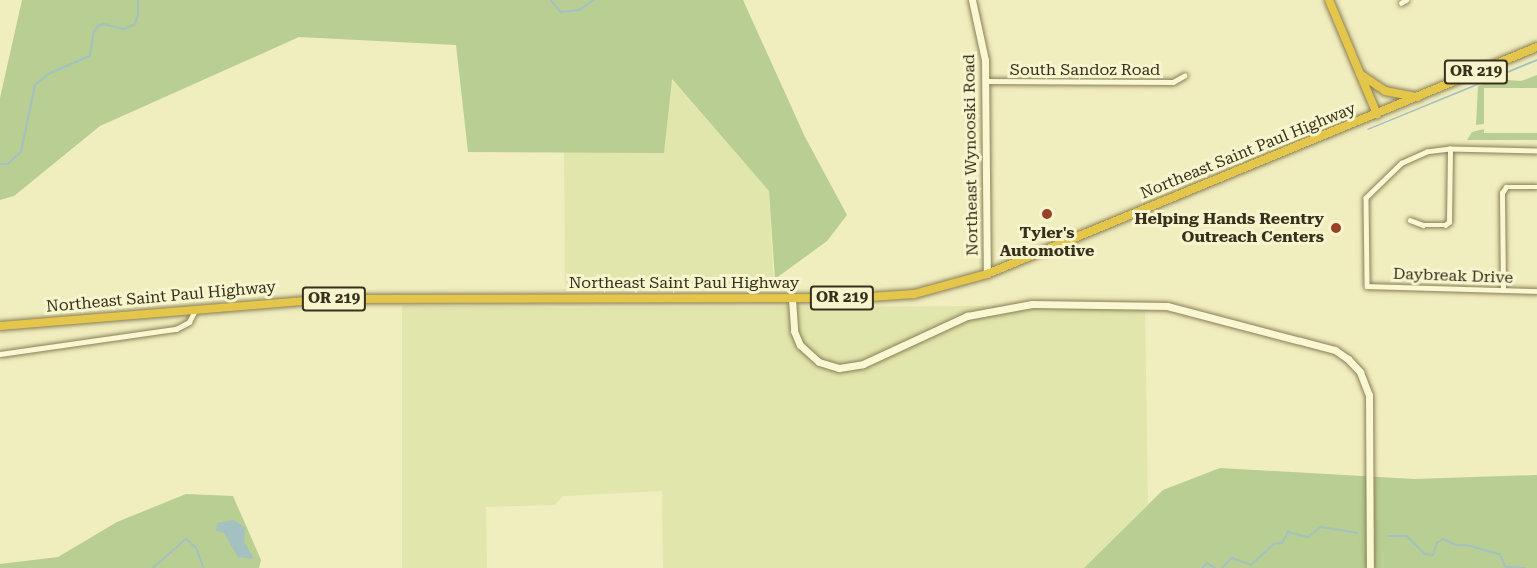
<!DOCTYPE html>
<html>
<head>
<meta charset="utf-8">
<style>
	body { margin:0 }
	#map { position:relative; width:1537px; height:568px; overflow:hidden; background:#f0edbe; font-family:"Roboto Serif",serif }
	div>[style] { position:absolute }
	.farmland>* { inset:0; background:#e1e6ac }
	.green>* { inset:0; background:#b8ce92 }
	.water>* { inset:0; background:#a2c1c0 }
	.stream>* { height:1.5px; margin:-0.75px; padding:0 0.75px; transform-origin:0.75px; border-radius:0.75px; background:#a2c1c0 }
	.roads { filter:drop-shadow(0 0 2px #897e56) drop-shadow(0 0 2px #897e56) }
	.street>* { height:4.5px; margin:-2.25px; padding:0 2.25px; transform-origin:2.25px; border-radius:2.25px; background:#faf8d2 }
	.secondary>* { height:7px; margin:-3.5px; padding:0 3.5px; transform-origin:3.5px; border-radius:3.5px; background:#faf8d2 }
	.highway>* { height:8px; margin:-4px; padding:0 4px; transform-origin:4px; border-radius:4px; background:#e4c64a }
	.dots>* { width:16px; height:16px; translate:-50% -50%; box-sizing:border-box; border:3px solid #f7f5ce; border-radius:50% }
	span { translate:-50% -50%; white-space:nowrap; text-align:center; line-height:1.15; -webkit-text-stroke:6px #f7f5ce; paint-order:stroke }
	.shield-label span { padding:2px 4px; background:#f7f5ce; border:2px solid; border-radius:4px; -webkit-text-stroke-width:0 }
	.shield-label { font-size:15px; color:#38301c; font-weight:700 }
	.street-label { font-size:16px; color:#38301c }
	.poi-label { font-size:16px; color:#38301c; font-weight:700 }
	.right { translate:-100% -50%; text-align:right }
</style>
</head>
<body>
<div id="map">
	<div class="farmland">
		<div style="clip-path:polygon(671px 79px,769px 191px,774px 287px,565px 287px,564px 152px,664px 152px)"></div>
		<div style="clip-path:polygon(402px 305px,567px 308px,977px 306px,1145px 308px,1148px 504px,1084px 568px,663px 568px,662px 491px,563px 496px,555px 505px,486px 507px,487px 568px,402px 568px)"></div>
	</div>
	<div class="green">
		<div style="clip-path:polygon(22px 0,743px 0,805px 137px,847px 215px,827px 241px,775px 279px,769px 191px,672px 79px,664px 153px,468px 152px,456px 45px,299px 37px,100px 126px,14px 196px,0 200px,0 98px)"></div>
		<div style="clip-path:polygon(1537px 75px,1537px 88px,1484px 88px,1484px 124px,1476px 125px,1478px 86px,1495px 79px,1521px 81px)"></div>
		<div style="clip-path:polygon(1484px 129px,1484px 133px,1537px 133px,1537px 140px,1467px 140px,1472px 132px)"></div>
		<div style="clip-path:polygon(1220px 468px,1414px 479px,1537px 475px,1537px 568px,1084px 568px,1163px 490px)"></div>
		<div style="clip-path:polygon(186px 494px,233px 496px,261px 560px,259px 568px,0 568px,0 564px,58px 557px,117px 522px)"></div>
	</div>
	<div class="water">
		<div style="clip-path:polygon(1537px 59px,1537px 61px,1368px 130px,1367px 129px)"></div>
		<div style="clip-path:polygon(234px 520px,245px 528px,244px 542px,254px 559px,238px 557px,224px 533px,216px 531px,217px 523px)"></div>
	</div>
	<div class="stream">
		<div style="left:551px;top:0;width:16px;rotate:50deg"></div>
		<div style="left:561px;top:12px;width:18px;rotate:-6deg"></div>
		<div style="left:579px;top:10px;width:18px;rotate:-34deg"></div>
		<div style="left:0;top:164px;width:8px"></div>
		<div style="left:8px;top:164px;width:18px;rotate:-43deg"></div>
		<div style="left:21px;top:152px;width:68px;rotate:-78.2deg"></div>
		<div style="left:35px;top:85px;width:19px;rotate:-39deg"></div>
		<div style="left:50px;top:73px;width:43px;rotate:-23deg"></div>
		<div style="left:90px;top:56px;width:24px;rotate:-81deg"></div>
		<div style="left:94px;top:32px;width:7px;rotate:-56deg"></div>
		<div style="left:98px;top:26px;width:6px;rotate:-18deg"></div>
		<div style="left:104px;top:24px;width:21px;rotate:14deg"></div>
		<div style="left:124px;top:29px;width:11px;rotate:-22deg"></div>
		<div style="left:134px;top:25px;width:10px;rotate:-66deg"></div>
		<div style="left:138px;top:16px;width:16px;rotate:-90deg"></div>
		<div style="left:1388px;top:536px;width:19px"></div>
		<div style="left:1407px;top:536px;width:25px;rotate:45deg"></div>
		<div style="left:1425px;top:554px;width:8px;rotate:7deg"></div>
		<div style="left:1433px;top:555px;width:13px;rotate:-72deg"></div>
		<div style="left:1437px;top:543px;width:7px;rotate:-34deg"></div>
		<div style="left:1443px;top:539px;width:14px;rotate:25deg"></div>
		<div style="left:1456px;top:545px;width:10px"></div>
		<div style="left:1466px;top:545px;width:35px;rotate:15deg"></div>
		<div style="left:1500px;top:554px;width:14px;rotate:65deg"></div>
		<div style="left:1506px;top:567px;width:19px;rotate:3deg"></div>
		<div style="left:153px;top:568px;width:44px;rotate:-41.3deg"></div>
		<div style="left:186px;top:539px;width:13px;rotate:39deg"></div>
		<div style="left:196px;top:547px;width:22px;rotate:69deg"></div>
		<div style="left:1202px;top:568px;width:7px;rotate:-45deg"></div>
		<div style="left:1207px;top:563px;width:9px;rotate:32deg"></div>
		<div style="left:1222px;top:568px;width:14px;rotate:-45deg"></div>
		<div style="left:1232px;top:558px;width:20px;rotate:20deg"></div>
		<div style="left:1251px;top:565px;width:31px;rotate:-42deg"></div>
		<div style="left:1274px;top:544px;width:8px;rotate:-7deg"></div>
		<div style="left:1282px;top:543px;width:13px;rotate:-61deg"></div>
		<div style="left:1288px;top:532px;width:21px;rotate:14deg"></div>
		<div style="left:1308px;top:537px;width:16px;rotate:-38deg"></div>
		<div style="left:1321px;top:527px;width:37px;rotate:9deg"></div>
	</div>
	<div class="roads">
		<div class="street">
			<div style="left:1401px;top:3px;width:6px;rotate:-31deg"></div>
			<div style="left:985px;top:81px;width:188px;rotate:0.3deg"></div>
			<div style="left:1173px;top:82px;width:13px;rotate:-29deg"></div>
			<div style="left:1537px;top:151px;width:87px;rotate:-178.7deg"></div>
			<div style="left:1450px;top:149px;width:23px;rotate:173deg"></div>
			<div style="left:1427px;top:152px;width:27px;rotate:156deg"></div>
			<div style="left:1402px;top:163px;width:50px;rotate:135.8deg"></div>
			<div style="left:1366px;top:198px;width:88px;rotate:89.3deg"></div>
			<div style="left:1367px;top:286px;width:170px;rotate:1.7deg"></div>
			<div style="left:1410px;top:220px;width:14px;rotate:21deg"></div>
			<div style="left:1423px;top:225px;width:22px"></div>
			<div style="left:1445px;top:225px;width:5px;rotate:-37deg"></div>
			<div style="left:1449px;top:222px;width:73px;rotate:-89.2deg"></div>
			<div style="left:1503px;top:290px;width:97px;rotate:-90.6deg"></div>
			<div style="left:1502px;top:193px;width:7px;rotate:-56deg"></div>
			<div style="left:1506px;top:187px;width:31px"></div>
			<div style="left:0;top:354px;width:178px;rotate:-8.1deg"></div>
			<div style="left:176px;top:329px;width:15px;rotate:-28deg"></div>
			<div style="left:189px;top:322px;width:15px;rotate:-62deg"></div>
		</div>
		<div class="secondary">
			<div style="left:972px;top:0;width:61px;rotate:77.8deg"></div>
			<div style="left:985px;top:60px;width:214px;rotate:89.5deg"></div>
			<div style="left:792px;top:299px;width:32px;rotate:86deg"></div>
			<div style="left:794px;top:331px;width:15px;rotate:67deg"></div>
			<div style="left:800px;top:345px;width:25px;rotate:42deg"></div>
			<div style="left:819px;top:362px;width:21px;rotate:17deg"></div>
			<div style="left:839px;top:368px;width:24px;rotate:-9deg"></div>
			<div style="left:863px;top:364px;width:115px;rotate:-24.8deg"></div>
			<div style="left:967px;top:316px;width:66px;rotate:-10.5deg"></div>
			<div style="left:1032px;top:304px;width:135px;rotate:0.8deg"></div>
			<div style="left:1167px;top:306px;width:174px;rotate:14.7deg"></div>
			<div style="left:1335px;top:350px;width:16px;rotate:35deg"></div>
			<div style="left:1348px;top:359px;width:18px;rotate:47deg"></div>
			<div style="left:1360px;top:372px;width:25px;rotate:69deg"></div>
			<div style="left:1369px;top:395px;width:173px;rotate:89.7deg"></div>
		</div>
		<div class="highway">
			<div style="left:1329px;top:0;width:124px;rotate:67.2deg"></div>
			<div style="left:1360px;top:74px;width:30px;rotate:34deg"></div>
			<div style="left:1385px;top:91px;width:33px;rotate:11deg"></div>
			<div style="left:0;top:326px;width:331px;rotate:-4.7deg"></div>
			<div style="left:330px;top:299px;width:526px;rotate:-0.11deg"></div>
			<div style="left:856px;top:298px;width:58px;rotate:-3.9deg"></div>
			<div style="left:914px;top:294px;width:76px;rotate:-15.3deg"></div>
			<div style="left:987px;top:274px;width:595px;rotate:-22.43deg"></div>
		</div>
	</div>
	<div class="dots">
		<div style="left:1047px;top:214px;background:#9a4024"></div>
		<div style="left:1336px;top:228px;background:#9a4024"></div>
	</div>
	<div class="shield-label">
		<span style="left:1476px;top:72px">OR 219</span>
		<span style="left:842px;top:298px">OR 219</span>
		<span style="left:334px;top:299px">OR 219</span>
	</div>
	<div class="street-label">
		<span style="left:1085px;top:70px">South Sandoz Road</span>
		<span style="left:1248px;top:151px;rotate:-22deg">Northeast Saint Paul Highway</span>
		<span style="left:971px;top:155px;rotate:-91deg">Northeast Wynooski Road</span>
		<span style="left:1453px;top:276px;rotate:2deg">Daybreak Drive</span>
		<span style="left:684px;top:283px">Northeast Saint Paul Highway</span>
		<span style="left:161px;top:297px;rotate:-5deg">Northeast Saint Paul Highway</span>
	</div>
	<div class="poi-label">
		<span class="right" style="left:1324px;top:228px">Helping Hands Reentry<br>Outreach Centers</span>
		<span style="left:1047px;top:242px">Tyler's<br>Automotive</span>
	</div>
</div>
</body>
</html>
